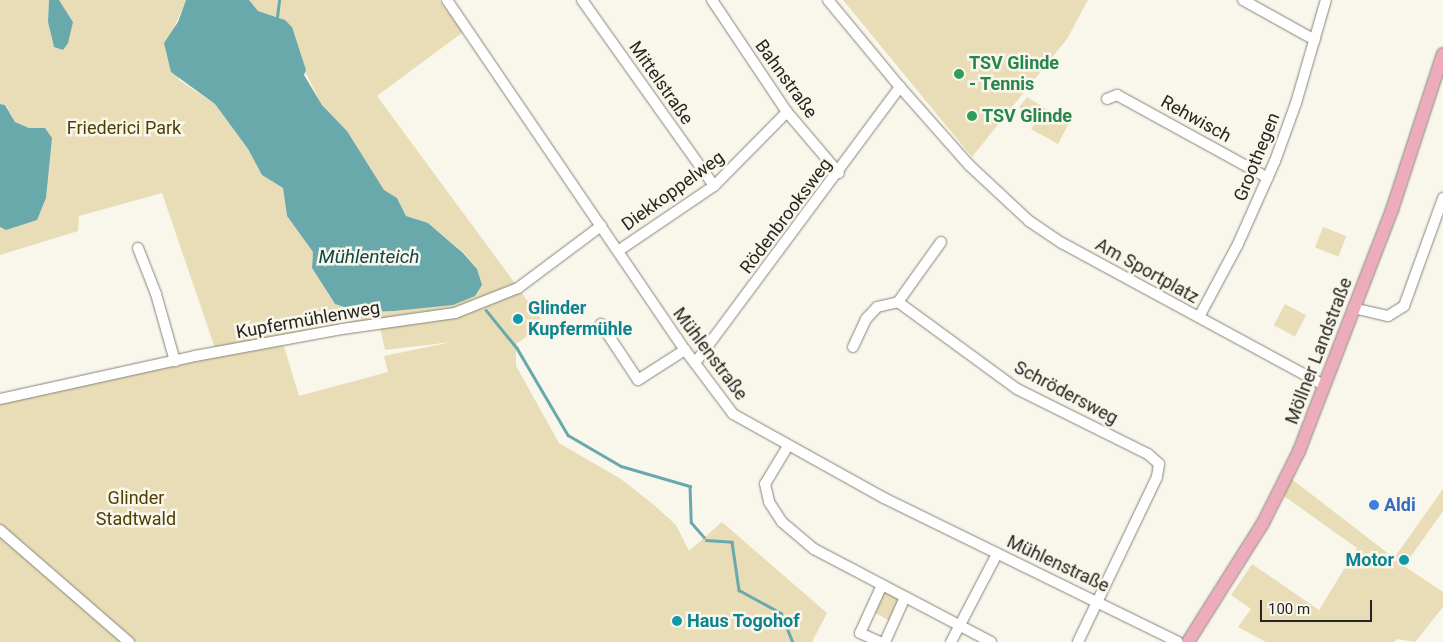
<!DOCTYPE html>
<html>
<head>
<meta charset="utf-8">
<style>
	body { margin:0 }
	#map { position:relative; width:1443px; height:642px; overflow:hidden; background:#f9f6ec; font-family:Roboto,sans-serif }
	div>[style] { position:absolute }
	.green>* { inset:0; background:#e8ddb6; transform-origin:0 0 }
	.water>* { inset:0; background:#69a9ac }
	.stream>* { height:2.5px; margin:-1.25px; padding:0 1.25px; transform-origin:1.25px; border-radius:1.25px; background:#69a9ac }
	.roads { filter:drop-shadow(0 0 1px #87847b) drop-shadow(0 0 1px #87847b) }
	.minor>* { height:10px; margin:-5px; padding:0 5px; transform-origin:5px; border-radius:5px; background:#fff }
	.major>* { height:12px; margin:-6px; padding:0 6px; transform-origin:6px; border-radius:6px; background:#edacbb }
	.dots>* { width:14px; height:14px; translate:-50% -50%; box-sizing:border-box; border:2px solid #f9f6ec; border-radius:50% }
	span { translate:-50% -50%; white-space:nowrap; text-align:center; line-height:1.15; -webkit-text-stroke:5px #f9f6ec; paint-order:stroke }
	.leisure-label { font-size:18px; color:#27864d; font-weight:700 }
	.left { translate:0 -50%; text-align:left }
	.street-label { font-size:18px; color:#262521 }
	.park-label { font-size:18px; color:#4e3f00 }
	.culture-label { font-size:18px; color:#0d838f; font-weight:700 }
	.right { translate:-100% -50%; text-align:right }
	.shop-label { font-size:18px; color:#366cbe; font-weight:700 }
	.water-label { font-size:19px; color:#0c474a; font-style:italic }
	.scale { position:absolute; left:1260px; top:600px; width:112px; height:22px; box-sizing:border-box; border:2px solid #262521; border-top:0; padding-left:6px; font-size:15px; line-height:18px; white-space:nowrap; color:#262521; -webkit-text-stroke:4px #f9f6ec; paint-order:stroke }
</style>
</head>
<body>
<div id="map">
	<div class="green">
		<div style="clip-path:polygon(0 0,49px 0,48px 22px,54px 47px,63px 50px,73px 22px,59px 0,186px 0,172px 33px,179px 80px,215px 104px,248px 149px,262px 175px,283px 188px,287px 216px,313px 252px,312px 268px,328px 294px,335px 304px,359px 312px,453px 305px,477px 269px,464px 253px,428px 223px,406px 216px,397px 198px,384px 191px,347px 131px,322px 105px,277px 17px,258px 11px,249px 0,439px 0,463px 32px,377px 96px,517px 286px,454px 312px,216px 351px,162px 193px,79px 216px,78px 231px,0 255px,0 227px,6px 230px,45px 128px,29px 128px,15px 122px,6px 105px,0 104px)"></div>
		<div style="clip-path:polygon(843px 0,1088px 0,1067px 39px,972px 157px)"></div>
		<div style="clip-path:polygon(1027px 97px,1069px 123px,1058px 144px,1031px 129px,1038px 120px,1019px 107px)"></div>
		<div style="left:1323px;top:227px;width:25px;height:22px;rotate:21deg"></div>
		<div style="clip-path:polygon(518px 288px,545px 324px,516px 344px,516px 366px,559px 443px,621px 479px,654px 505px,676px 525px,689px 551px,722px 522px,827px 613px,812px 642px,0 642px,0 403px,283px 343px,299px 396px,388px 372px,384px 356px,452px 342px,385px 350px,380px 327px,455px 313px)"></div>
		<div style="left:1285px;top:304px;width:24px;height:24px;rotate:28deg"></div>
		<div style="clip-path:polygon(1289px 477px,1394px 558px,1443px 489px,1443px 511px,1404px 566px,1443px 592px,1443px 607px,1415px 642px,1397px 639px,1394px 642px,1266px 642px,1238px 627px,1251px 609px,1231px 595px,1252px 564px,1319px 610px,1357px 548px,1281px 494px)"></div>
		<div style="left:882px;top:585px;width:26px;height:28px;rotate:28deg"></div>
	</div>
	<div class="water">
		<div style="clip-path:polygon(49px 0,59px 0,73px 22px,68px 43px,63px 50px,54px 47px,48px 22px)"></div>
		<div style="clip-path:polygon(186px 0,249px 0,258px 11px,285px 20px,292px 27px,306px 70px,304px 75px,322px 105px,347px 131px,384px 190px,397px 198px,406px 216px,428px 223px,463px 253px,477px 269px,482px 285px,475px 296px,453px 305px,394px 311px,359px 312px,335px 304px,312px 268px,313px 252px,287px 216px,283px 188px,262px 175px,248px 149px,215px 104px,171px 72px,164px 43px,178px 22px)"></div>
		<div style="clip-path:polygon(0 104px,5px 105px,15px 122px,29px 128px,45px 128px,52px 138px,46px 198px,37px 220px,6px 230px,0 227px)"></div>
	</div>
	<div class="stream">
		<div style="left:277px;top:17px;width:17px;rotate:-83deg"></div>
		<div style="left:486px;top:310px;width:49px;rotate:50.8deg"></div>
		<div style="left:517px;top:348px;width:101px;rotate:59.6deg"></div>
		<div style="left:568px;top:435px;width:61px;rotate:30.3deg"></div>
		<div style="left:621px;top:466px;width:72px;rotate:16.2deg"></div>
		<div style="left:690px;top:486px;width:36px;rotate:88deg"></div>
		<div style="left:691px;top:522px;width:20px;rotate:49deg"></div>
		<div style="left:706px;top:540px;width:26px;rotate:4deg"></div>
		<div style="left:732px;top:542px;width:49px;rotate:81.7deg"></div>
		<div style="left:739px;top:590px;width:48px;rotate:28.7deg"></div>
		<div style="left:781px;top:613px;width:31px;rotate:68deg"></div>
	</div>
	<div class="roads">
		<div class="minor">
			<div style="left:447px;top:0;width:423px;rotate:55.8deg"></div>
			<div style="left:685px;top:350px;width:80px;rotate:53.1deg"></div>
			<div style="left:733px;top:414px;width:173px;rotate:29.1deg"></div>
			<div style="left:884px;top:498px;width:327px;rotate:26.1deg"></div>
			<div style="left:582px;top:0;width:228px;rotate:54.6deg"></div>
			<div style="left:712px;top:0;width:135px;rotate:56.2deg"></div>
			<div style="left:787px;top:112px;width:80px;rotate:49.6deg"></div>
			<div style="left:828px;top:0;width:113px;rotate:50.4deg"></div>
			<div style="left:900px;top:87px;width:104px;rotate:48.5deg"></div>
			<div style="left:969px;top:165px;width:82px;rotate:43deg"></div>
			<div style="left:1029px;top:221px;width:40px;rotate:34deg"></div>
			<div style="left:1062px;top:243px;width:298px;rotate:28.5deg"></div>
			<div style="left:1243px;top:0;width:82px;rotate:29.1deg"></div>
			<div style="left:1107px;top:99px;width:11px;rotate:-22deg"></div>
			<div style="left:1117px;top:95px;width:172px;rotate:28.8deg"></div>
			<div style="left:941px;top:242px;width:74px;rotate:125.6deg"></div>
			<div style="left:898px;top:302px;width:147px;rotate:36.2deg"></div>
			<div style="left:1017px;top:389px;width:146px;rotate:26.4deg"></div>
			<div style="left:1148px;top:454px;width:15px;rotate:42deg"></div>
			<div style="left:1159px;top:464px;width:13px;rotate:99deg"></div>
			<div style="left:1157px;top:477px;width:183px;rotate:115.6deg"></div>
			<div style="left:138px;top:248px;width:49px;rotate:68.6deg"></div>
			<div style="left:156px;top:294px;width:70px;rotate:74.2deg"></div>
			<div style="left:618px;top:251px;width:116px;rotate:-34.1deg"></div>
			<div style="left:714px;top:186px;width:104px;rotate:-45.4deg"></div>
			<div style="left:1353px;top:308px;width:36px;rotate:13deg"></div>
			<div style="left:1388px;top:316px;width:19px;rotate:-32deg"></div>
			<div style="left:1404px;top:306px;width:115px;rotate:-70.1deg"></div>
			<div style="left:1199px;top:317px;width:83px;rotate:-61.9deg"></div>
			<div style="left:1238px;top:244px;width:91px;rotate:-66deg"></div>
			<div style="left:1275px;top:161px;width:62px;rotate:-70.1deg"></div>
			<div style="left:1296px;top:103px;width:107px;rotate:-73.8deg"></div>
			<div style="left:601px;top:324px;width:67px;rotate:56.5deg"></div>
			<div style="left:638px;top:380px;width:56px;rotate:-32.6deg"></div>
			<div style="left:853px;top:347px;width:31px;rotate:-65deg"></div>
			<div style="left:866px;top:319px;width:16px;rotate:-47deg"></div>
			<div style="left:877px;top:307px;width:22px;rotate:-13deg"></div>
			<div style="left:695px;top:363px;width:344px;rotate:-53.4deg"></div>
			<div style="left:0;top:399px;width:200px;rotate:-12.4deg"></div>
			<div style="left:195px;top:356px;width:149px;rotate:-10.4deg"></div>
			<div style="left:342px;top:329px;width:114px;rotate:-8.1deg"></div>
			<div style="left:455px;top:313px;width:68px;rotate:-21.6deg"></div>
			<div style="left:518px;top:288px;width:104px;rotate:-36.8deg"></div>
			<div style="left:788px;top:446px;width:44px;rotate:121.2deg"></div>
			<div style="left:765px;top:484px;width:18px;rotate:77deg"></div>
			<div style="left:769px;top:502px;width:24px;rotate:57deg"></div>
			<div style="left:782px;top:522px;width:42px;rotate:40.2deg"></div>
			<div style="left:814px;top:549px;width:200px;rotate:27.7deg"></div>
			<div style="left:0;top:530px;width:171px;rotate:41deg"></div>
			<div style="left:880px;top:642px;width:22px;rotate:-156deg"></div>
			<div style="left:860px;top:633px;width:53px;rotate:-65.4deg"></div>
			<div style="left:885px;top:642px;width:49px;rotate:-66deg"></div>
			<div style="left:951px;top:642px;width:99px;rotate:-62.4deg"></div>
		</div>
		<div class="major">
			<div style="left:1188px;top:642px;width:141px;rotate:-57.8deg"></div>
			<div style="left:1263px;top:523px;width:80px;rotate:-63.4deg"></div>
			<div style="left:1299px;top:451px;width:258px;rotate:-68.9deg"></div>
			<div style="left:1392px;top:210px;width:164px;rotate:-71.9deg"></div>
		</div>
	</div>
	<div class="dots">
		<div style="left:959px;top:74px;background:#2e9e5b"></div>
		<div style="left:972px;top:116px;background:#2e9e5b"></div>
		<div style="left:518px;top:319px;background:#0f9aa8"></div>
		<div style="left:1374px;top:505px;background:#3f7fe0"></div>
		<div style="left:1404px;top:560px;background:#0f9aa8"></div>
		<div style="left:677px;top:621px;background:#0f9aa8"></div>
	</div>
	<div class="leisure-label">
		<span class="left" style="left:969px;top:74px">TSV Glinde<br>- Tennis</span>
		<span class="left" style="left:982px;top:116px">TSV Glinde</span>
	</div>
	<div class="street-label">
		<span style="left:786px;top:79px;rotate:54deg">Bahnstraße</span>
		<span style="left:661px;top:83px;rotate:55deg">Mittelstraße</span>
		<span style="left:1196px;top:119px;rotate:29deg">Rehwisch</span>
		<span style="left:1257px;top:157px;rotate:-68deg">Groothegen</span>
		<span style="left:673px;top:191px;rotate:-36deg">Diekkoppelweg</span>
		<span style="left:786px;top:216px;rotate:-53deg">Rödenbrooksweg</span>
		<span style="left:1147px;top:271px;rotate:29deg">Am Sportplatz</span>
		<span style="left:308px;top:320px;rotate:-10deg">Kupfermühlenweg</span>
		<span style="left:1319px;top:351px;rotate:-69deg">Möllner Landstraße</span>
		<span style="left:710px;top:354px;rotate:53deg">Mühlenstraße</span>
		<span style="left:1066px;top:393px;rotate:28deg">Schrödersweg</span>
		<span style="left:1058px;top:564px;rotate:25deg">Mühlenstraße</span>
	</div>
	<div class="park-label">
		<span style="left:124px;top:128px">Friederici Park</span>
		<span style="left:136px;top:509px">Glinder<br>Stadtwald</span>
	</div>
	<div class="culture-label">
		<span class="left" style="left:528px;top:319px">Glinder<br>Kupfermühle</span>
		<span class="right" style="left:1394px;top:560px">Motor</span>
		<span class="left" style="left:687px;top:621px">Haus Togohof</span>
	</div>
	<div class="shop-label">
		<span class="left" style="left:1384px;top:505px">Aldi</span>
	</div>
	<div class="water-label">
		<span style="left:369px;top:257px">Mühlenteich</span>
	</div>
	<div class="scale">100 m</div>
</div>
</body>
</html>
